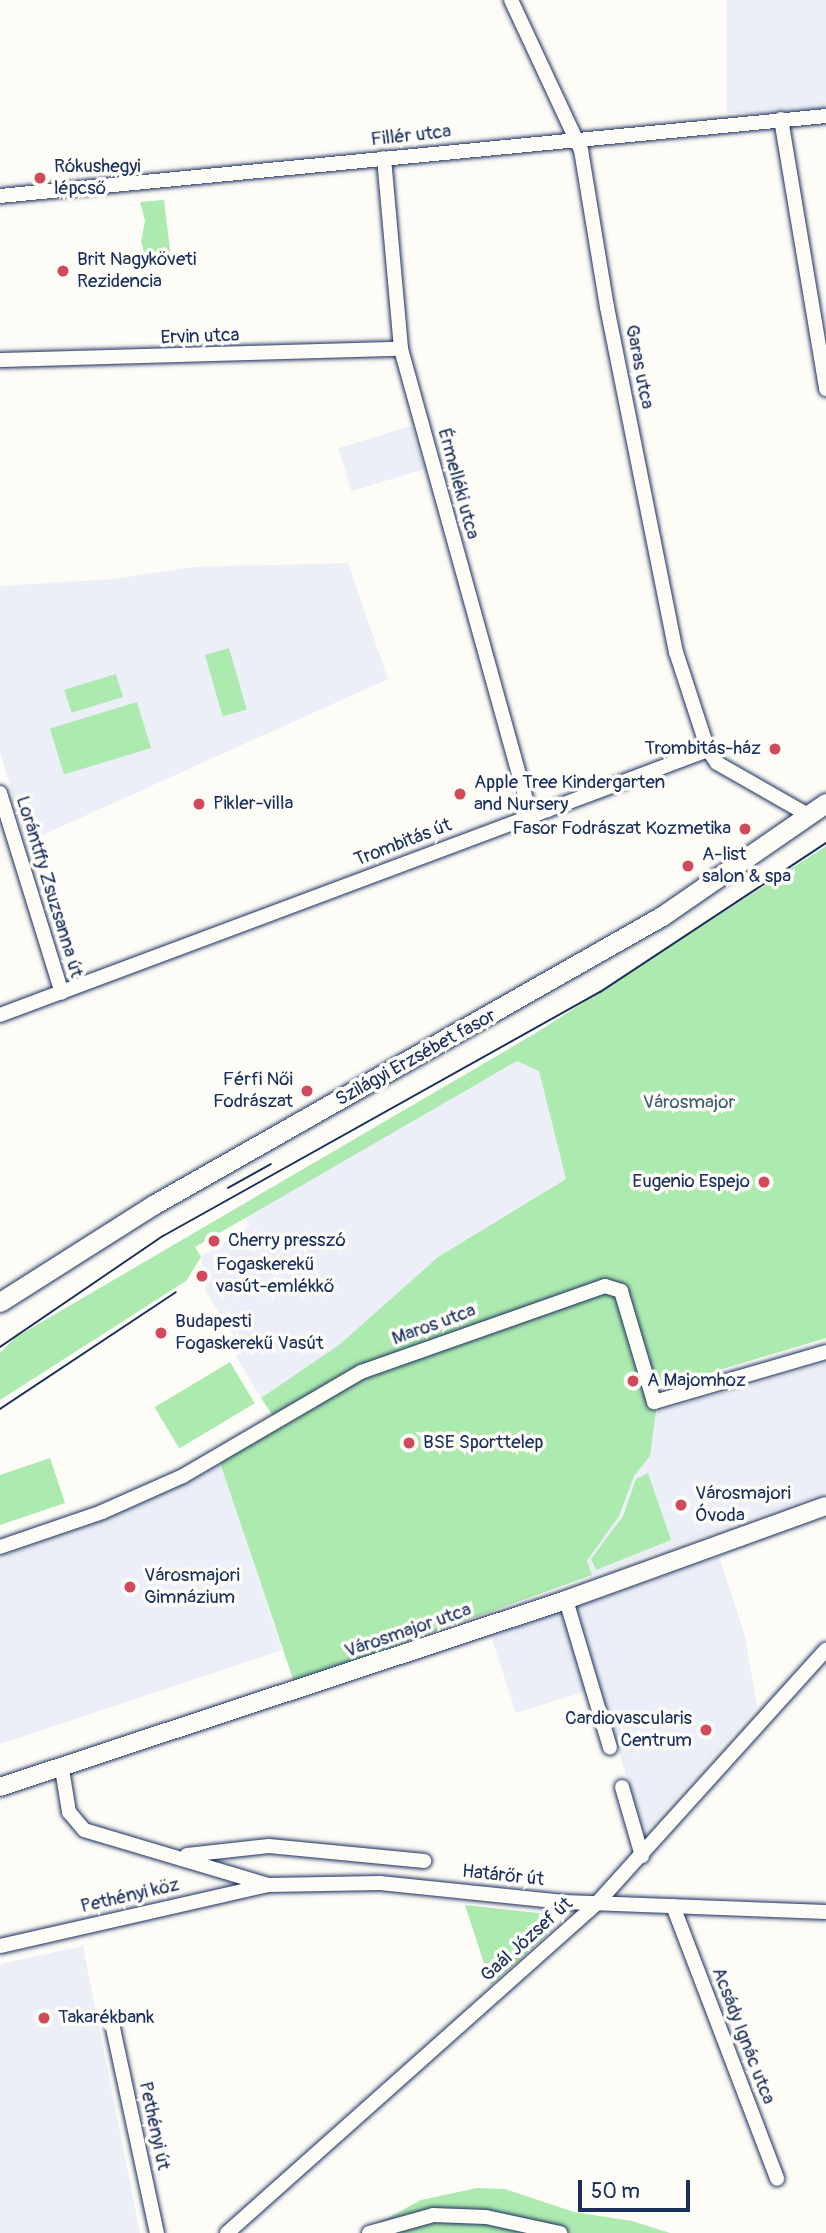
<!DOCTYPE html>
<html>
<head>
<meta charset="utf-8">
<style>
	body { margin:0 }
	#map { position:relative; width:826px; height:2233px; overflow:hidden; background:#fdfcf7; font-family:Pangolin,sans-serif }
	div>[style] { position:absolute }
	.built>* { inset:0; background:#eceff7; transform-origin:0 0 }
	.green>* { inset:0; background:#adeab0; transform-origin:0 0 }
	.roads { filter:drop-shadow(0 0 2px #1b2f5e) drop-shadow(0 0 2px #1b2f5e) }
	.minor>* { height:14px; margin:-7px; padding:0 7px; transform-origin:7px; border-radius:7px; background:#fdfcf7 }
	.tertiary>* { height:18px; margin:-9px; padding:0 9px; transform-origin:9px; border-radius:9px; background:#fdfcf7 }
	.secondary>* { height:19px; margin:-9.5px; padding:0 9.5px; transform-origin:9.5px; border-radius:9.5px; background:#fdfcf7 }
	.tram>* { height:2px; margin:-1px; padding:0 1px; transform-origin:1px; border-radius:1px; background:#1b2f5e }
	.dots>* { width:19px; height:19px; translate:-50% -50%; box-sizing:border-box; border:4px solid #fdfcf7; border-radius:50% }
	span { translate:-50% -50%; white-space:nowrap; text-align:center; line-height:1.15; -webkit-text-stroke:7px #fdfcf7; paint-order:stroke }
	.street-label { font-size:19px; color:#1b2f5e }
	.poi-label { font-size:19px; color:#1b2f5e }
	.left { translate:0 -50%; text-align:left }
	.right { translate:-100% -50%; text-align:right }
	.park-label { font-size:19px; color:#405e72 }
	.scale { position:absolute; left:578px; top:2180px; width:112px; height:32px; box-sizing:border-box; border:4px solid #1b2f5e; border-top:0; padding-left:9px; font-size:21px; line-height:24px; white-space:nowrap; color:#1b2f5e; -webkit-text-stroke:5px #fdfcf7; paint-order:stroke }
</style>
</head>
<body>
<div id="map">
	<div class="built">
		<div style="left:727px;top:0;width:99px;height:113px"></div>
		<div style="left:411px;top:426px;width:45px;height:76px;rotate:73deg"></div>
		<div style="clip-path:polygon(348px 563px,388px 679px,27px 842px,0 752px,0 586px,113px 579px,193px 567px)"></div>
		<div style="clip-path:polygon(517px 1061px,539px 1071px,566px 1179px,438px 1257px,339px 1346px,261px 1398px,236px 1356px,243px 1351px,206px 1292px,201px 1257px,250px 1225px,244px 1216px)"></div>
		<div style="clip-path:polygon(826px 1363px,826px 1492px,592px 1575px,586px 1562px,619px 1516px,634px 1475px,650px 1456px,656px 1412px)"></div>
		<div style="clip-path:polygon(219px 1460px,282px 1650px,0 1744px,0 1556px,93px 1524px)"></div>
		<div style="clip-path:polygon(719px 1557px,745px 1636px,757px 1707px,644px 1833px,599px 1687px,516px 1713px,491px 1636px)"></div>
		<div style="clip-path:polygon(83px 1946px,140px 2233px,0 2233px,0 1964px)"></div>
	</div>
	<div class="green">
		<div style="clip-path:polygon(164px 200px,172px 267px,149px 268px,141px 242px,145px 221px,140px 202px)"></div>
		<div style="left:229px;top:648px;width:64px;height:25px;rotate:74deg"></div>
		<div style="left:116px;top:674px;width:24px;height:54px;rotate:73deg"></div>
		<div style="left:137px;top:702px;width:48px;height:91px;rotate:73deg"></div>
		<div style="clip-path:polygon(826px 846px,826px 1338px,652px 1390px,656px 1412px,650px 1456px,634px 1476px,619px 1516px,587px 1561px,592px 1575px,294px 1682px,219px 1460px,273px 1416px,261px 1398px,339px 1345px,438px 1257px,566px 1179px,539px 1071px,517px 1061px,195px 1247px,201px 1257px,186px 1281px,0 1400px,0 1353px,16px 1337px,536px 1033px)"></div>
		<div style="left:230px;top:1362px;width:48px;height:88px;rotate:59deg"></div>
		<div style="clip-path:polygon(50px 1458px,65px 1503px,0 1525px,0 1475px)"></div>
		<div style="clip-path:polygon(648px 1473px,671px 1540px,596px 1570px,591px 1559px,623px 1516px,636px 1479px)"></div>
		<div style="clip-path:polygon(465px 1905px,547px 1914px,552px 1930px,491px 1985px)"></div>
		<div style="clip-path:polygon(477px 2188px,505px 2189px,574px 2212px,632px 2221px,670px 2233px,360px 2233px,421px 2200px)"></div>
	</div>
	<div class="roads">
		<div class="minor">
			<div style="left:511px;top:0;width:166px;rotate:65deg"></div>
			<div style="left:581px;top:150px;width:159px;rotate:80.6deg"></div>
			<div style="left:607px;top:307px;width:352px;rotate:78.7deg"></div>
			<div style="left:676px;top:652px;width:103px;rotate:71.9deg"></div>
			<div style="left:708px;top:750px;width:16px;rotate:55deg"></div>
			<div style="left:717px;top:763px;width:105px;rotate:29.7deg"></div>
			<div style="left:781px;top:119px;width:274px;rotate:80.5deg"></div>
			<div style="left:384px;top:158px;width:192px;rotate:84.9deg"></div>
			<div style="left:401px;top:349px;width:483px;rotate:74.5deg"></div>
			<div style="left:0;top:196px;width:830px;rotate:-5.53deg"></div>
			<div style="left:0;top:360px;width:401px;rotate:-1.6deg"></div>
			<div style="left:0;top:793px;width:209px;rotate:72.8deg"></div>
			<div style="left:0;top:1015px;width:756px;rotate:-20.52deg"></div>
			<div style="left:0;top:1547px;width:108px;rotate:-18.9deg"></div>
			<div style="left:102px;top:1512px;width:89px;rotate:-24deg"></div>
			<div style="left:183px;top:1476px;width:206px;rotate:-30.3deg"></div>
			<div style="left:361px;top:1372px;width:259px;rotate:-19.4deg"></div>
			<div style="left:605px;top:1286px;width:17px;rotate:17deg"></div>
			<div style="left:621px;top:1291px;width:116px;rotate:73.4deg"></div>
			<div style="left:654px;top:1402px;width:179px;rotate:-16.2deg"></div>
			<div style="left:566px;top:1600px;width:154px;rotate:73.4deg"></div>
			<div style="left:62px;top:1769px;width:44px;rotate:80.8deg"></div>
			<div style="left:69px;top:1812px;width:23px;rotate:50deg"></div>
			<div style="left:84px;top:1830px;width:193px;rotate:16.6deg"></div>
			<div style="left:269px;top:1885px;width:111px;rotate:-1deg"></div>
			<div style="left:380px;top:1883px;width:185px;rotate:5.9deg"></div>
			<div style="left:564px;top:1902px;width:262px;rotate:2.2deg"></div>
			<div style="left:622px;top:1787px;width:72px;rotate:73.8deg"></div>
			<div style="left:187px;top:1855px;width:82px;rotate:-6.3deg"></div>
			<div style="left:269px;top:1846px;width:156px;rotate:5.5deg"></div>
			<div style="left:673px;top:1906px;width:292px;rotate:69.1deg"></div>
			<div style="left:0;top:1946px;width:275px;rotate:-12.8deg"></div>
			<div style="left:113px;top:2028px;width:210px;rotate:77.9deg"></div>
			<div style="left:227px;top:2233px;width:497px;rotate:-41.7deg"></div>
			<div style="left:598px;top:1902px;width:340px;rotate:-47.9deg"></div>
			<div style="left:369px;top:2233px;width:66px;rotate:-15.7deg"></div>
			<div style="left:433px;top:2215px;width:53px;rotate:2.2deg"></div>
			<div style="left:486px;top:2217px;width:76px;rotate:12.2deg"></div>
		</div>
		<div class="tertiary">
			<div style="left:0;top:1787px;width:596px;rotate:-18.28deg"></div>
			<div style="left:566px;top:1600px;width:276px;rotate:-19.9deg"></div>
		</div>
		<div class="secondary">
			<div style="left:0;top:1302px;width:181px;rotate:-32.4deg"></div>
			<div style="left:153px;top:1205px;width:585px;rotate:-29.59deg"></div>
			<div style="left:662px;top:916px;width:199px;rotate:-34.6deg"></div>
		</div>
	</div>
	<div class="tram">
		<div style="left:228px;top:1188px;width:49px;rotate:-29.2deg"></div>
		<div style="left:0;top:1347px;width:197px;rotate:-34.3deg"></div>
		<div style="left:163px;top:1236px;width:501px;rotate:-29.18deg"></div>
		<div style="left:600px;top:992px;width:271px;rotate:-33.4deg"></div>
		<div style="left:0;top:1409px;width:211px;rotate:-33.6deg"></div>
	</div>
	<div class="dots">
		<div style="left:40px;top:178px;background:#d1495b"></div>
		<div style="left:63px;top:271px;background:#d1495b"></div>
		<div style="left:775px;top:749px;background:#d1495b"></div>
		<div style="left:460px;top:794px;background:#d1495b"></div>
		<div style="left:199px;top:804px;background:#d1495b"></div>
		<div style="left:745px;top:829px;background:#d1495b"></div>
		<div style="left:688px;top:866px;background:#d1495b"></div>
		<div style="left:307px;top:1091px;background:#d1495b"></div>
		<div style="left:764px;top:1182px;background:#d1495b"></div>
		<div style="left:214px;top:1241px;background:#d1495b"></div>
		<div style="left:202px;top:1276px;background:#d1495b"></div>
		<div style="left:161px;top:1333px;background:#d1495b"></div>
		<div style="left:633px;top:1381px;background:#d1495b"></div>
		<div style="left:409px;top:1443px;background:#d1495b"></div>
		<div style="left:681px;top:1505px;background:#d1495b"></div>
		<div style="left:130px;top:1587px;background:#d1495b"></div>
		<div style="left:706px;top:1730px;background:#d1495b"></div>
		<div style="left:44px;top:2018px;background:#d1495b"></div>
	</div>
	<div class="street-label">
		<span style="left:411px;top:136px;rotate:-6deg">Fillér utca</span>
		<span style="left:200px;top:337px;rotate:-2deg">Ervin utca</span>
		<span style="left:639px;top:367px;rotate:79deg">Garas utca</span>
		<span style="left:458px;top:484px;rotate:75deg">Érmelléki utca</span>
		<span style="left:403px;top:843px;rotate:-21deg">Trombitás út</span>
		<span style="left:49px;top:887px;rotate:73deg">Lorántffy Zsuzsanna út</span>
		<span style="left:416px;top:1058px;rotate:-29deg">Szilágyi Erzsébet fasor</span>
		<span style="left:434px;top:1325px;rotate:-20deg">Maros utca</span>
		<span style="left:408px;top:1631px;rotate:-19deg">Városmajor utca</span>
		<span style="left:503px;top:1876px;rotate:6deg">Határőr út</span>
		<span style="left:130px;top:1896px;rotate:-13deg">Pethényi köz</span>
		<span style="left:527px;top:1940px;rotate:-42deg">Gaál József út</span>
		<span style="left:743px;top:2036px;rotate:69deg">Acsády Ignác utca</span>
		<span style="left:154px;top:2126px;rotate:78deg">Pethényi út</span>
	</div>
	<div class="poi-label">
		<span class="left" style="left:54px;top:178px">Rókushegyi<br>lépcső</span>
		<span class="left" style="left:77px;top:271px">Brit Nagyköveti<br>Rezidencia</span>
		<span class="right" style="left:761px;top:749px">Trombitás-ház</span>
		<span class="left" style="left:474px;top:794px">Apple Tree Kindergarten<br>and Nursery</span>
		<span class="left" style="left:213px;top:804px">Pikler-villa</span>
		<span class="right" style="left:731px;top:829px">Fasor Fodrászat Kozmetika</span>
		<span class="left" style="left:702px;top:866px">A-list<br>salon &amp; spa</span>
		<span class="right" style="left:293px;top:1091px">Férfi Női<br>Fodrászat</span>
		<span class="right" style="left:750px;top:1182px">Eugenio Espejo</span>
		<span class="left" style="left:228px;top:1241px">Cherry presszó</span>
		<span class="left" style="left:216px;top:1276px">Fogaskerekű<br>vasút-emlékkő</span>
		<span class="left" style="left:175px;top:1333px">Budapesti<br>Fogaskerekű Vasút</span>
		<span class="left" style="left:647px;top:1381px">A Majomhoz</span>
		<span class="left" style="left:423px;top:1443px">BSE Sporttelep</span>
		<span class="left" style="left:695px;top:1505px">Városmajori<br>Óvoda</span>
		<span class="left" style="left:144px;top:1587px">Városmajori<br>Gimnázium</span>
		<span class="right" style="left:692px;top:1730px">Cardiovascularis<br>Centrum</span>
		<span class="left" style="left:58px;top:2018px">Takarékbank</span>
	</div>
	<div class="park-label">
		<span style="left:689px;top:1103px">Városmajor</span>
	</div>
	<div class="scale">50 m</div>
</div>
</body>
</html>
